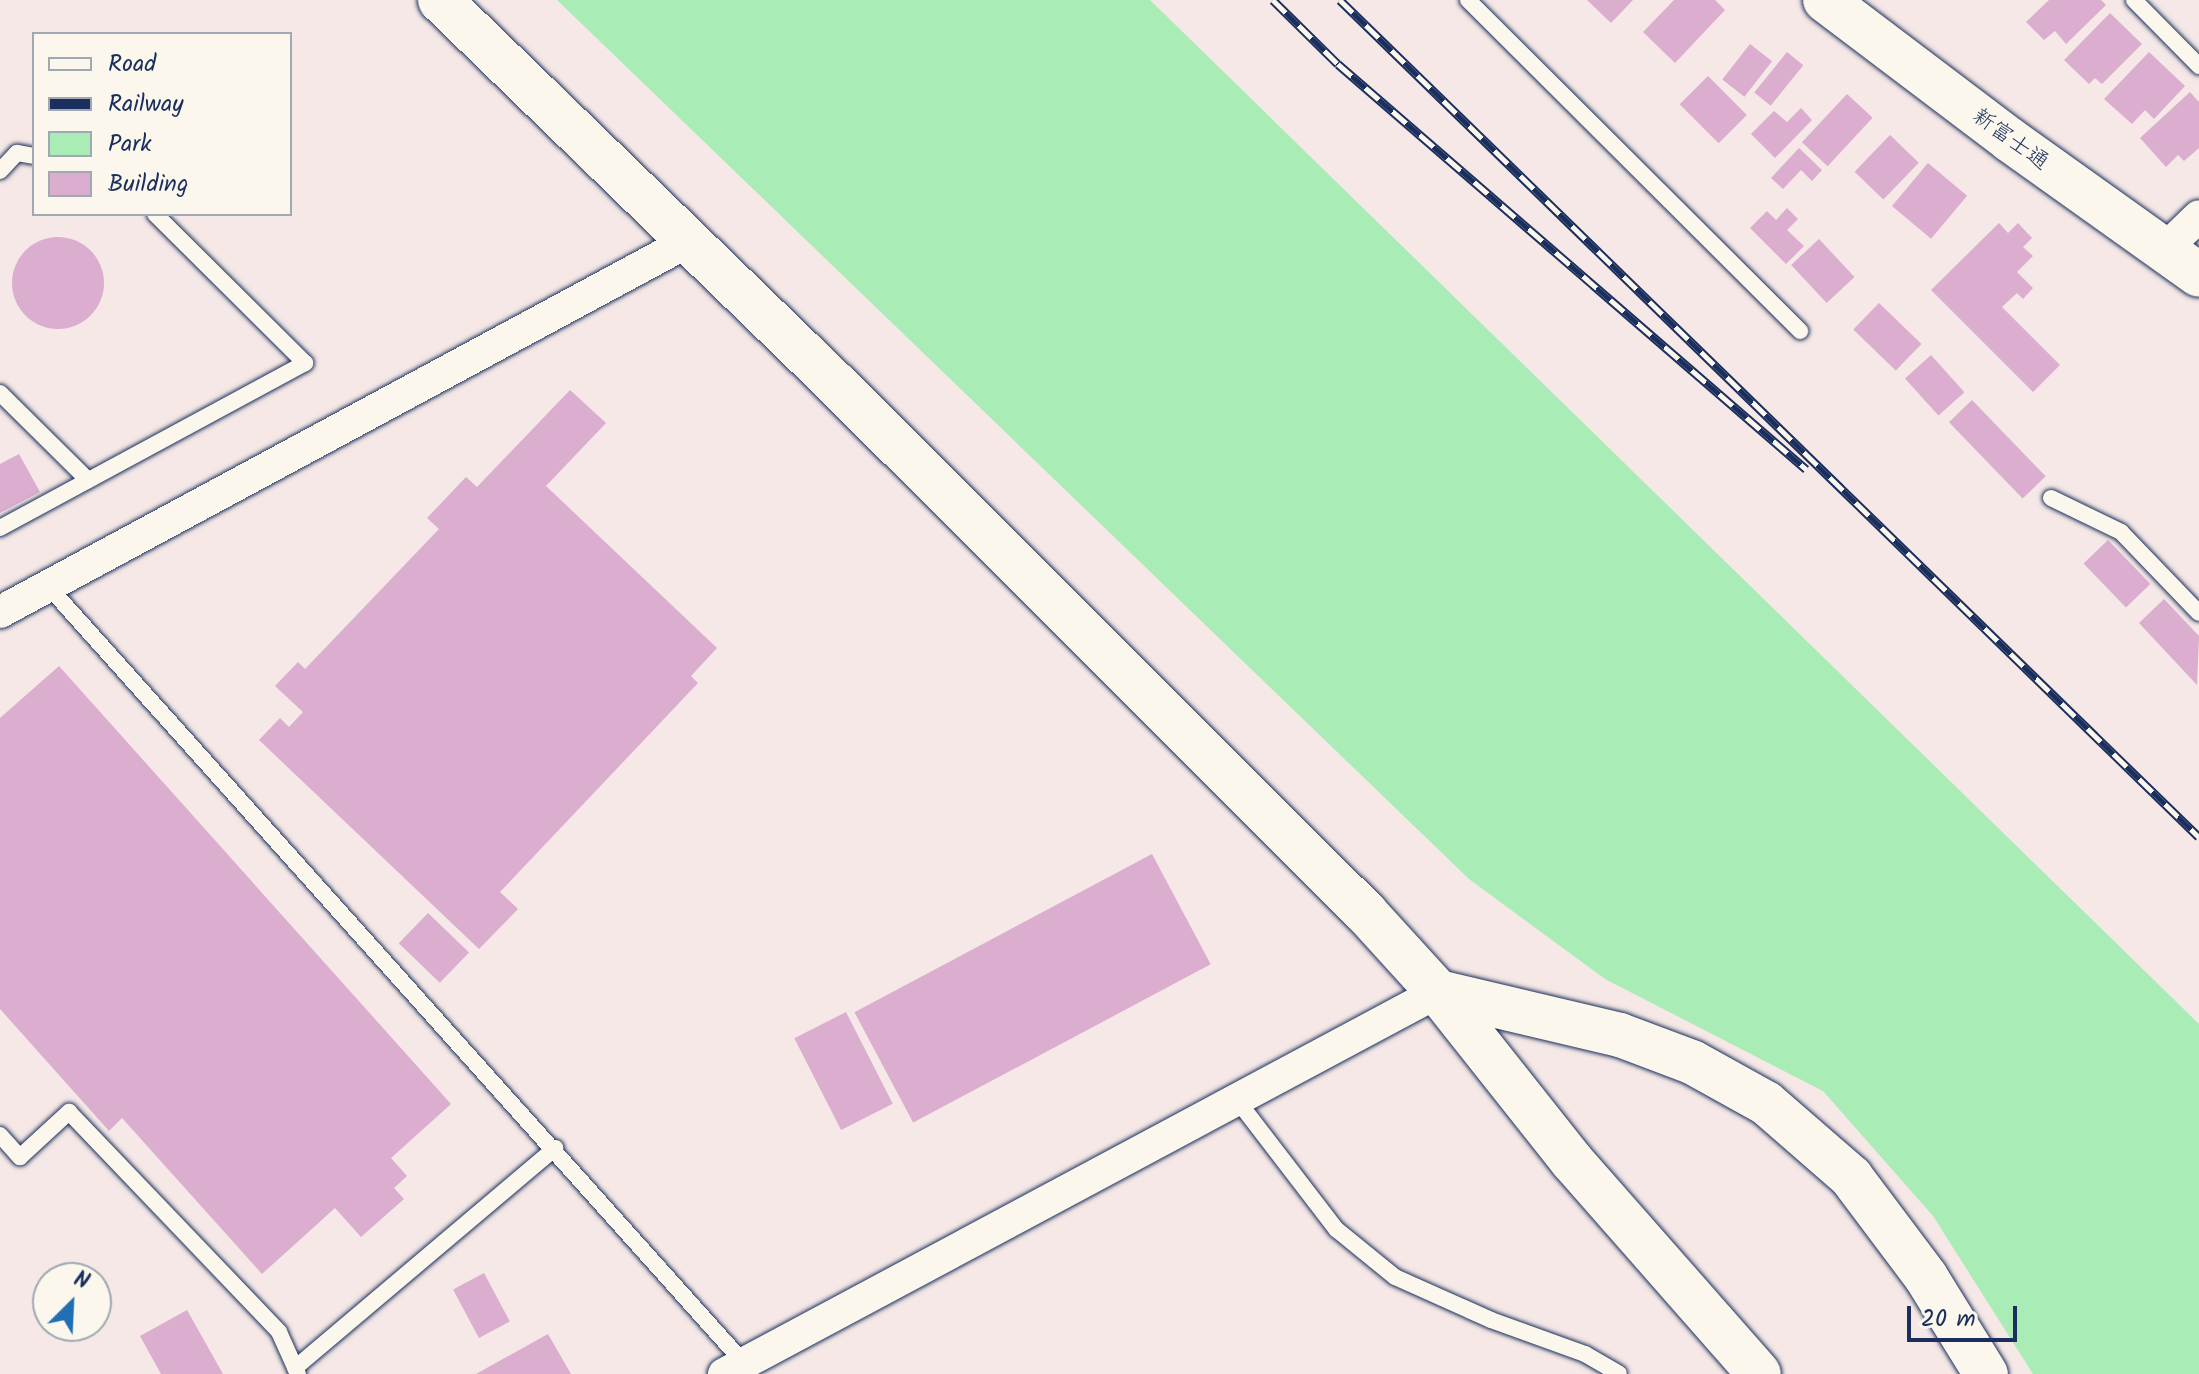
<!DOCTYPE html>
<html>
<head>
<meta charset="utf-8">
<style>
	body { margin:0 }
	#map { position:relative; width:2199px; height:1374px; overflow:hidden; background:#f5e8e6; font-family:Kalam,"Klee One",sans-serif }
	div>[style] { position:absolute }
	.green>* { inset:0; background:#aaecb6 }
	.building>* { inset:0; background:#dbadce; transform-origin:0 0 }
	.round { border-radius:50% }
	.roads { filter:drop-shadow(0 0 2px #1b2f5e) drop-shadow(0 0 2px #1b2f5e) }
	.lane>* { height:16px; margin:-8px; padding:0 8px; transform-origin:8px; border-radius:8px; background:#fbf7ec }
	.street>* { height:32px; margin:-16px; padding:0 16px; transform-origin:16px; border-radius:16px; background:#fbf7ec }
	.secondary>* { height:44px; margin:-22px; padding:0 22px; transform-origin:22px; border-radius:22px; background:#fbf7ec }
	.rail>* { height:9px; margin-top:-4.5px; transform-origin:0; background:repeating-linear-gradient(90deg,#fbf7ec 0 18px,#1b2f5e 0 36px); box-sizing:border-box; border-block:2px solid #1b2f5e }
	span { translate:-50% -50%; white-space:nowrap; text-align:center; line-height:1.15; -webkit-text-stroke:6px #fbf7ec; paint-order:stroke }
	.street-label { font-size:22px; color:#1b2f5e }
	.legend { position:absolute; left:32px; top:32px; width:260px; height:184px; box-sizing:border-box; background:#fbf7ec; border:2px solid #a1a7b3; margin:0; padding:10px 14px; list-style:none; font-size:24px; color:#1b2f5e }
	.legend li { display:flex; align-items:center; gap:16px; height:40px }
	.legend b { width:40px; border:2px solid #a1a7b3 }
	.north { position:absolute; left:32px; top:1262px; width:80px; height:80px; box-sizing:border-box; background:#fbf7ec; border:2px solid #a1a7b3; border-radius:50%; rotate:24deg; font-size:22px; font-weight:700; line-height:32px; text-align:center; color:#1b2f5e }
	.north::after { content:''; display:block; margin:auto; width:28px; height:36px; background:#1f6fb2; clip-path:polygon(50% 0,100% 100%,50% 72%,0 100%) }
	.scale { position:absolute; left:1907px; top:1306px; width:110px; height:36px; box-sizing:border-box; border:4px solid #1b2f5e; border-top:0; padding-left:10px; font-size:24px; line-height:28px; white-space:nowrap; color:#1b2f5e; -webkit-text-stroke:6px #fbf7ec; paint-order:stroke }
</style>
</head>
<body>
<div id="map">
	<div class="green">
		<div style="clip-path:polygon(557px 0,1150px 0,2199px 1024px,2199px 1374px,2033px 1374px,1933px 1216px,1823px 1091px,1605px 979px,1469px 879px)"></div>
	</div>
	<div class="building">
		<div style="clip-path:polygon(1587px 0,1633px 0,1611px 23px)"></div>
		<div style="clip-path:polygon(1674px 0,1715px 0,1725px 10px,1675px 63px,1643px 32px)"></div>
		<div style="clip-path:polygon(2049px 0,2101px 0,2106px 5px,2066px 44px,2055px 31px,2044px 40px,2026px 22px)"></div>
		<div style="clip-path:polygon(2110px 13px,2142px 44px,2102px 84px,2095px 78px,2089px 84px,2064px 60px)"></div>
		<div style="left:1750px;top:44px;width:28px;height:45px;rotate:38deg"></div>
		<div style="left:1787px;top:52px;width:21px;height:52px;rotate:39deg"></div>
		<div style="clip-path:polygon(2149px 52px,2185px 86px,2154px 119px,2145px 110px,2132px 124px,2104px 99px)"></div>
		<div style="left:1708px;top:76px;width:55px;height:40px;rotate:45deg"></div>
		<div style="clip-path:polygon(2190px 92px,2199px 102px,2199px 148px,2184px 161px,2178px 155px,2166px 167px,2140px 138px)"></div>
		<div style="left:1847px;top:94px;width:35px;height:66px;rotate:43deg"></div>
		<div style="clip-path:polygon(1801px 108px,1812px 120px,1775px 158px,1751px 134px,1774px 111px,1787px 122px)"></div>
		<div style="left:1890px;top:135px;width:40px;height:51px;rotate:44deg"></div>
		<div style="clip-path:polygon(1799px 148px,1822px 170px,1812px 181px,1801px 170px,1783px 189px,1771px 178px)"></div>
		<div style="left:1928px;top:163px;width:51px;height:56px;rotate:40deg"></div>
		<div style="clip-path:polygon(1787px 208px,1798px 219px,1787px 230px,1804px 246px,1786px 264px,1750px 228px,1767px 211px,1776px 220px)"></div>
		<div style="clip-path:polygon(1999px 223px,2008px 233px,2018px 223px,2032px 238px,2023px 247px,2033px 256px,2017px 272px,2033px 288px,2023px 299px,2017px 293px,2002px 307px,2060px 365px,2033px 392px,1931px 290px)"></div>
		<div class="round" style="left:12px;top:237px;width:92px;height:92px"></div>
		<div style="left:1819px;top:239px;width:52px;height:38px;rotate:47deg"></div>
		<div style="left:1879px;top:303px;width:59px;height:37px;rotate:44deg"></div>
		<div style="left:1931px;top:355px;width:50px;height:35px;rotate:48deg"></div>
		<div style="clip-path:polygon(570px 390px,606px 423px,546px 486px,717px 648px,691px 676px,698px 683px,500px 892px,518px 909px,479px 949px,259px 740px,280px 718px,289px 727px,303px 712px,275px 686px,298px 662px,305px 669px,439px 529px,427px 518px,466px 477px,477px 487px)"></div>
		<div style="left:1972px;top:400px;width:106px;height:32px;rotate:46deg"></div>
		<div style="clip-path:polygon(19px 454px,40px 492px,0 513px,0 464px)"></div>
		<div style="left:2108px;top:540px;width:61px;height:34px;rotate:46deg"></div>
		<div style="clip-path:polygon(2164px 599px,2199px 636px,2197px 685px,2139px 623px)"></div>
		<div style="clip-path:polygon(59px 666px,451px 1104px,391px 1158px,407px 1176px,394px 1188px,404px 1199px,361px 1237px,335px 1208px,262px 1274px,122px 1118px,109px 1131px,0 1009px,0 718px)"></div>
		<div style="left:1152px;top:854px;width:125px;height:337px;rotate:62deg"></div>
		<div style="left:428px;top:913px;width:57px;height:42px;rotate:44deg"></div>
		<div style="left:846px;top:1012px;width:103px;height:58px;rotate:63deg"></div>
		<div style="left:484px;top:1273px;width:55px;height:35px;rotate:62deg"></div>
		<div style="clip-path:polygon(187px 1310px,223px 1374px,161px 1374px,140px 1336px)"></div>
		<div style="clip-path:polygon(548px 1334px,571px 1374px,476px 1374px)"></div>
	</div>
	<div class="roads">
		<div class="lane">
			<div style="left:1468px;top:0;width:469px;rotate:44.9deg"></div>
			<div style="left:2134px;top:0;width:93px;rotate:45.4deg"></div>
			<div style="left:0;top:171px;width:25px;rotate:-47deg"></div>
			<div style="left:17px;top:153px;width:17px;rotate:10deg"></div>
			<div style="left:0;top:393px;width:124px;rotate:44.7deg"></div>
			<div style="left:2051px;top:498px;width:78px;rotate:25.9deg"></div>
			<div style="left:2121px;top:532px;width:112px;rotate:46.1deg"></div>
			<div style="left:0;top:528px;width:347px;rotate:-28.4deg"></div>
			<div style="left:305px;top:363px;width:211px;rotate:-135.2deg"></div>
			<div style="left:48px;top:586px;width:1043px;rotate:48.15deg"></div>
			<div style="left:1237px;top:1100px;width:163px;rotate:52.5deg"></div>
			<div style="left:1336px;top:1229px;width:76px;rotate:39.1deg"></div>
			<div style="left:1395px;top:1277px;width:105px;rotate:24.1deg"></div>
			<div style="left:1491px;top:1320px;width:100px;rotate:19.9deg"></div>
			<div style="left:1585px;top:1354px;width:39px;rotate:30deg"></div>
			<div style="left:0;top:1135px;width:30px;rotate:48deg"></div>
			<div style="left:20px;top:1157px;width:67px;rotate:-42.6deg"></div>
			<div style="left:69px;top:1112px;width:304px;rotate:46.3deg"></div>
			<div style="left:279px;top:1332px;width:46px;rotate:65.7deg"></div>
			<div style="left:295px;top:1368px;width:341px;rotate:-40.2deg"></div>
		</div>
		<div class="street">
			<div style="left:2165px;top:249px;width:47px;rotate:-44.1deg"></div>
			<div style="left:0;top:612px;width:783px;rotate:-28.3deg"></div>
			<div style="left:724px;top:1374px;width:810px;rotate:-28.15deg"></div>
		</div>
		<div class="secondary">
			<div style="left:440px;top:0;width:552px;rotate:44.12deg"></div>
			<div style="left:836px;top:384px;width:749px;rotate:44.95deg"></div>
			<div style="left:1366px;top:913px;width:107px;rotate:47.7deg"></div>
			<div style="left:1438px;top:992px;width:216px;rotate:51.6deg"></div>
			<div style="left:1572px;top:1161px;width:283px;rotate:48.7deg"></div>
			<div style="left:1825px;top:0;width:232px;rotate:37.1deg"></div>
			<div style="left:2010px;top:140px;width:232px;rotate:35.5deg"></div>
			<div style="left:1438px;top:992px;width:187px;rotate:13.3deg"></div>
			<div style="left:1620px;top:1035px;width:77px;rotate:20.6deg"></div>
			<div style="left:1692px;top:1062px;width:85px;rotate:29deg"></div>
			<div style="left:1766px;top:1103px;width:113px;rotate:41deg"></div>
			<div style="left:1851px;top:1177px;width:125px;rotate:53.1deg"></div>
			<div style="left:1926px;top:1277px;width:114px;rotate:58.3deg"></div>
		</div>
	</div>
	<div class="rail">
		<div style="left:1273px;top:0;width:91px;rotate:44.6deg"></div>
		<div style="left:1338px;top:64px;width:619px;rotate:40.87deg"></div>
		<div style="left:1340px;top:0;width:1199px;rotate:44.26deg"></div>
	</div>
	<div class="street-label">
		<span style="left:2010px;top:140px;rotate:36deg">新富士通</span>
	</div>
	<ul class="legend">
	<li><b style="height:10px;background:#fbf7ec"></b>Road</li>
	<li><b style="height:10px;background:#1b2f5e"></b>Railway</li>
	<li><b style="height:22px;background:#aaecb6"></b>Park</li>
	<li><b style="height:22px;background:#dbadce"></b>Building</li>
	</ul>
	<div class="north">N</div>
	<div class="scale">20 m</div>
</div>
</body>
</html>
